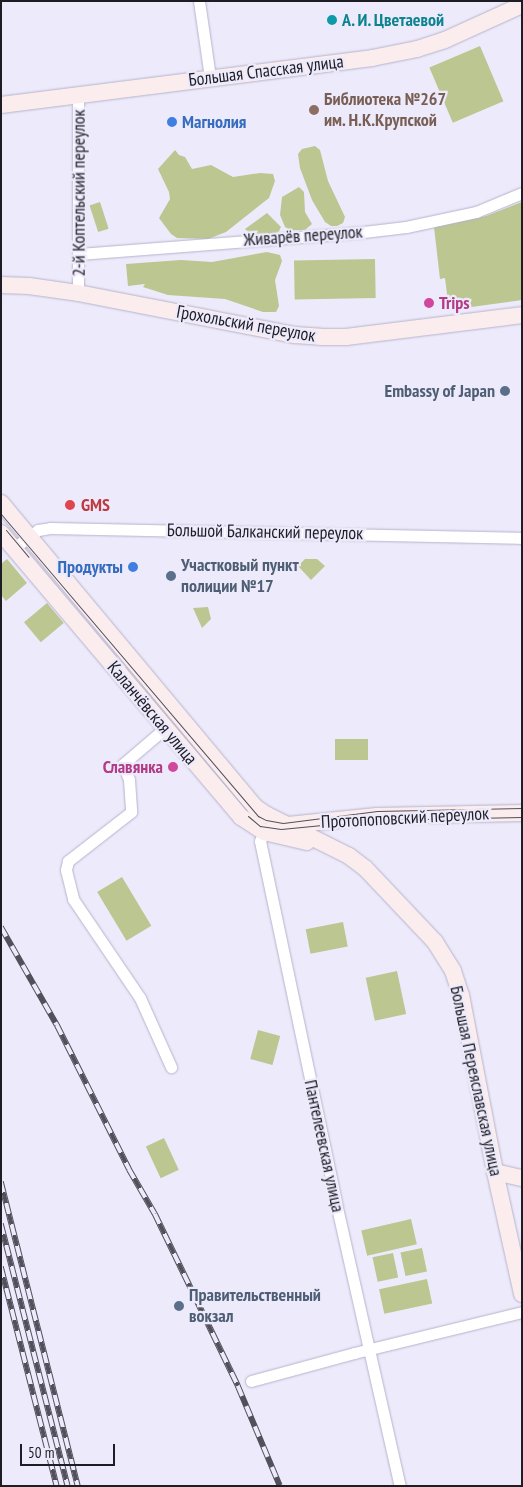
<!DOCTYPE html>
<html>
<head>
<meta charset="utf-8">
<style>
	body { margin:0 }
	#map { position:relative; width:523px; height:1487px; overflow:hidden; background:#edebfb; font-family:"PT Sans Narrow",sans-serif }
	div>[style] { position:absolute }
	.green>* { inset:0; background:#bbc691; transform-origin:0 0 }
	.roads { filter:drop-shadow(0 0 1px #b6b3cc) drop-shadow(0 0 1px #b6b3cc) }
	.street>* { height:11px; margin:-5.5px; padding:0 5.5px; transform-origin:5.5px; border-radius:5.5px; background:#fff }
	.secondary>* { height:16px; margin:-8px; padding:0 8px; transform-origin:8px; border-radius:8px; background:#fbeded }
	.tram>* { height:1px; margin:-0.5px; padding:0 0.5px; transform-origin:0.5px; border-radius:0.5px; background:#51505b }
	.rail>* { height:5.5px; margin-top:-2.75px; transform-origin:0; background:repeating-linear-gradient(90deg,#edebfb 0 11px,#51505b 0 22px); box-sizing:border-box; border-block:1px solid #51505b }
	.dots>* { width:14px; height:14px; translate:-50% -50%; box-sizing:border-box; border:2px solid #edebfb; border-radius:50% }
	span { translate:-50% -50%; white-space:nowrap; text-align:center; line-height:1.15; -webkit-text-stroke:4.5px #edebfb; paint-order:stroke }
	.culture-label { font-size:18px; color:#0d838f; font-weight:700 }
	.left { translate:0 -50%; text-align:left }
	.street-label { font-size:18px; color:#1e1d26 }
	.education-label { font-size:18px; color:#785e54; font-weight:700 }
	.shop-label { font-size:18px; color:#366cbe; font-weight:700 }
	.right { translate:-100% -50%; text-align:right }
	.hotel-label { font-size:18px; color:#b23c85; font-weight:700 }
	.service-label { font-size:18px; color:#4e5e75; font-weight:700 }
	.health-label { font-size:18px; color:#be3a42; font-weight:700 }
	.frame { position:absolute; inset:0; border:2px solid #1e1d26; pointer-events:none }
	.scale { position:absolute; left:20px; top:1444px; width:95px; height:22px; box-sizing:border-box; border:2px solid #1e1d26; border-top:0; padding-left:6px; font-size:15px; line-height:18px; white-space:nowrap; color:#1e1d26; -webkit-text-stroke:4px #edebfb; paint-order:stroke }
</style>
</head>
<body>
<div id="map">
	<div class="green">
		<div style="left:480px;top:46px;width:60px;height:55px;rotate:67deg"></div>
		<div style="clip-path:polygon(315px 146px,320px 150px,328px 181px,345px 217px,343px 223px,337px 226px,331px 226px,325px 222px,312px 200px,300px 168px,298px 154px,302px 149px)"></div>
		<div style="clip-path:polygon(175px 150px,179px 155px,185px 157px,192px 169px,211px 165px,233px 177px,260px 173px,273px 174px,275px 181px,269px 198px,226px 232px,208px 239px,177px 238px,171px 234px,159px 218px,170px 199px,169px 192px,158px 169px)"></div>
		<div style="clip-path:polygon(299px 187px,304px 192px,305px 212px,312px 224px,305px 230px,290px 230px,285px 227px,280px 215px,282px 197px)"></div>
		<div style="left:100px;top:202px;width:28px;height:11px;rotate:72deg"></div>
		<div style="clip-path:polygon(522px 202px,522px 300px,449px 310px,445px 278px,440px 279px,434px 227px,486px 216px)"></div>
		<div style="clip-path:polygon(267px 213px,281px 227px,278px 233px,253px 236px,245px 229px)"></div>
		<div style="clip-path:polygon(267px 252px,280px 255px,282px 261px,275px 280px,279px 306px,276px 312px,263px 312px,225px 299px,168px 295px,143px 287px,145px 284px,128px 286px,126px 264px,181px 260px,212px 262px)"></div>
		<div style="left:375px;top:259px;width:39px;height:81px;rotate:89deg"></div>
		<div style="clip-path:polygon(7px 559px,27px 583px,6px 601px,1px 595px,1px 564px)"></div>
		<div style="clip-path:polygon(305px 559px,317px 559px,325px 566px,311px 580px,298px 566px)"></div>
		<div style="left:47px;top:603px;width:26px;height:30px;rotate:50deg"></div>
		<div style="clip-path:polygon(208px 607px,211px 619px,202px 628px,193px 608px)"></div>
		<div style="left:368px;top:739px;width:21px;height:33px;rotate:90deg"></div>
		<div style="left:122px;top:877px;width:57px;height:29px;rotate:59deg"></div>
		<div style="left:343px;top:922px;width:25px;height:38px;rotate:79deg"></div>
		<div style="left:397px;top:971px;width:44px;height:32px;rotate:78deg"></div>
		<div style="left:258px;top:1030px;width:23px;height:30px;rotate:15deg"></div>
		<div style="left:164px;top:1138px;width:35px;height:20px;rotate:65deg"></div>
		<div style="left:411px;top:1219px;width:26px;height:51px;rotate:77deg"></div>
		<div style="left:422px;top:1248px;width:24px;height:22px;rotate:78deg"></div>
		<div style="left:393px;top:1253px;width:25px;height:21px;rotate:78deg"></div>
		<div style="left:427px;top:1279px;width:25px;height:49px;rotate:78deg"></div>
	</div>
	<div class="roads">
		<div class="street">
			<div style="left:199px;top:1px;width:77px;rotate:81.8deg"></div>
			<div style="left:78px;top:94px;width:199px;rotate:90deg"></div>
			<div style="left:79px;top:254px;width:277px;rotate:-4.4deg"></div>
			<div style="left:355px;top:233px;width:51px;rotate:-6.7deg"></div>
			<div style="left:406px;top:227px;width:72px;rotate:-12.1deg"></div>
			<div style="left:476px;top:212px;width:50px;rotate:-22.4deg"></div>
			<div style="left:14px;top:548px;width:30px;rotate:-37deg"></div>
			<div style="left:38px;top:530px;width:12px;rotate:-9deg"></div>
			<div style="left:50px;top:528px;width:472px;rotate:1.2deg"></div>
			<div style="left:164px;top:729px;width:54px;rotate:139.5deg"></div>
			<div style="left:123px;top:764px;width:17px;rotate:69deg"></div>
			<div style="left:129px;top:780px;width:32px;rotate:86deg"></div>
			<div style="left:131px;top:812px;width:80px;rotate:142.1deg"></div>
			<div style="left:68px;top:861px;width:9px;rotate:103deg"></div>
			<div style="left:66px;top:870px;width:30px;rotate:76deg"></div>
			<div style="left:73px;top:899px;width:120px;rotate:55.9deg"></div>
			<div style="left:140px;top:998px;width:76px;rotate:65.8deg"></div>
			<div style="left:269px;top:829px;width:6px;rotate:149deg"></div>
			<div style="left:264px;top:832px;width:10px;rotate:114deg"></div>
			<div style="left:260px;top:841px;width:370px;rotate:78.1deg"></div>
			<div style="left:336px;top:1203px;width:290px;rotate:77.3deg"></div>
			<div style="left:251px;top:1381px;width:107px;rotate:-15.2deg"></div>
			<div style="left:354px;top:1353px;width:173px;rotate:-13.7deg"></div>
		</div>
		<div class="secondary">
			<div style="left:1px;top:105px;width:374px;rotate:-7.2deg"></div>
			<div style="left:372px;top:58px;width:46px;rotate:-11.3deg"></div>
			<div style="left:417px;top:49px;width:29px;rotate:-18deg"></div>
			<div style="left:445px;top:40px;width:85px;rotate:-24.4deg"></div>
			<div style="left:1px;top:285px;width:28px;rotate:2deg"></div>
			<div style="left:29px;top:286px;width:49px;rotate:8.1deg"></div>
			<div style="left:78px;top:293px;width:221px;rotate:11deg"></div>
			<div style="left:295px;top:335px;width:26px;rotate:4deg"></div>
			<div style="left:321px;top:337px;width:25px"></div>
			<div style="left:346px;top:337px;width:177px;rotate:-7.1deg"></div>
			<div style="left:1px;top:503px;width:396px;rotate:50.1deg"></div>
			<div style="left:255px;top:807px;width:14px;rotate:34deg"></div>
			<div style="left:267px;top:815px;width:92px;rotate:26.6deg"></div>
			<div style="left:349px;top:856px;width:20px;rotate:37deg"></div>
			<div style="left:365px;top:868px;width:102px;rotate:46.6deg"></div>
			<div style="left:435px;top:942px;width:34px;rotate:58deg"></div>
			<div style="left:453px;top:971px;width:25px;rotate:72deg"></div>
			<div style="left:461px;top:995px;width:180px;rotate:79.1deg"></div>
			<div style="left:495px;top:1172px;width:125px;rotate:77.5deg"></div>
			<div style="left:1px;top:533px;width:372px;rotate:49.8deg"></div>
			<div style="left:241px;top:817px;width:27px;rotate:33deg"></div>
			<div style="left:264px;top:832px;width:44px;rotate:13.1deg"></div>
			<div style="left:288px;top:825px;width:89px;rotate:-5.8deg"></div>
			<div style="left:377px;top:816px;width:145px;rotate:-1.2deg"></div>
			<div style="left:495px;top:1172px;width:28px;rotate:13deg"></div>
		</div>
	</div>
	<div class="tram">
		<div style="left:1px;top:514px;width:397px;rotate:49.6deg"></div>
		<div style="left:258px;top:816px;width:9px;rotate:27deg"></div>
		<div style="left:266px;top:820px;width:17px;rotate:10deg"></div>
		<div style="left:283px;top:823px;width:95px;rotate:-7.3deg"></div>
		<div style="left:377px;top:811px;width:145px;rotate:-1.2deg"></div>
		<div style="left:6px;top:530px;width:35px;rotate:50deg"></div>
		<div style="left:248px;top:816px;width:16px;rotate:40deg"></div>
		<div style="left:260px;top:826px;width:21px;rotate:8deg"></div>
		<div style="left:281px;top:829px;width:93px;rotate:-5.5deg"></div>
		<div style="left:374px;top:820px;width:148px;rotate:-1.2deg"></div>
	</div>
	<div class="rail">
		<div style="left:1px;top:927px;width:113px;rotate:60.3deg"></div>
		<div style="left:57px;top:1025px;width:161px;rotate:63.4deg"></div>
		<div style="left:129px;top:1169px;width:52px;rotate:60deg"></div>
		<div style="left:155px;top:1214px;width:191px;rotate:64.2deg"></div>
		<div style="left:238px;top:1386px;width:108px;rotate:67.2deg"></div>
		<div style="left:1px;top:1182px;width:314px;rotate:75.8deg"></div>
		<div style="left:1px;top:1224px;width:270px;rotate:75.7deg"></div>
		<div style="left:1px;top:1267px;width:226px;rotate:75.7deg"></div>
	</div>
	<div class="dots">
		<div style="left:332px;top:20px;background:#0f9aa8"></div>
		<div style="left:314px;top:110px;background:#8d6e63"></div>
		<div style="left:172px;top:122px;background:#3f7fe0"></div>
		<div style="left:429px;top:303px;background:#d1479c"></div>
		<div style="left:505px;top:391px;background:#5c6f8a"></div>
		<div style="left:70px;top:505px;background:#e0444e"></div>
		<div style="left:133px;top:567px;background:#3f7fe0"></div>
		<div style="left:171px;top:576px;background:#5c6f8a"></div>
		<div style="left:173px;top:767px;background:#d1479c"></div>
		<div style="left:179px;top:1306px;background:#5c6f8a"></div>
	</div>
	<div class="culture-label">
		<span class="left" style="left:342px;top:20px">А. И. Цветаевой</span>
	</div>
	<div class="street-label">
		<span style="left:266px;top:71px;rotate:-7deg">Большая Спасская улица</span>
		<span style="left:79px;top:193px;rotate:-90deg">2-й Коптельский переулок</span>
		<span style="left:303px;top:236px;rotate:-4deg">Живарёв переулок</span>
		<span style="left:246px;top:324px;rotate:10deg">Грохольский переулок</span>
		<span style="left:265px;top:532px;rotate:1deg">Большой Балканский переулок</span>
		<span style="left:152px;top:713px;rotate:50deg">Каланчёвская улица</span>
		<span style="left:405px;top:818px;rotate:-3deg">Протопоповский переулок</span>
		<span style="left:476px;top:1081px;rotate:78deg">Большая Переяславская улица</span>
		<span style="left:324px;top:1146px;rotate:78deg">Пантелеевская улица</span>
	</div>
	<div class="education-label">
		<span class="left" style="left:324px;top:110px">Библиотека №267<br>им. Н.К.Крупской</span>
	</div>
	<div class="shop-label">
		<span class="left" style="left:182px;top:122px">Магнолия</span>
		<span class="right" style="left:123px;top:567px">Продукты</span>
	</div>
	<div class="hotel-label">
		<span class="left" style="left:439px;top:303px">Trips</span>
		<span class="right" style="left:163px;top:767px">Славянка</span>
	</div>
	<div class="service-label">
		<span class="right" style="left:495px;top:391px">Embassy of Japan</span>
		<span class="left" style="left:181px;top:576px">Участковый пункт<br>полиции №17</span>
		<span class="left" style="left:189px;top:1306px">Правительственный<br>вокзал</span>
	</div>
	<div class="health-label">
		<span class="left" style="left:81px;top:505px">GMS</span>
	</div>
	<div class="frame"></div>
	<div class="scale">50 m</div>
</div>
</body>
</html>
